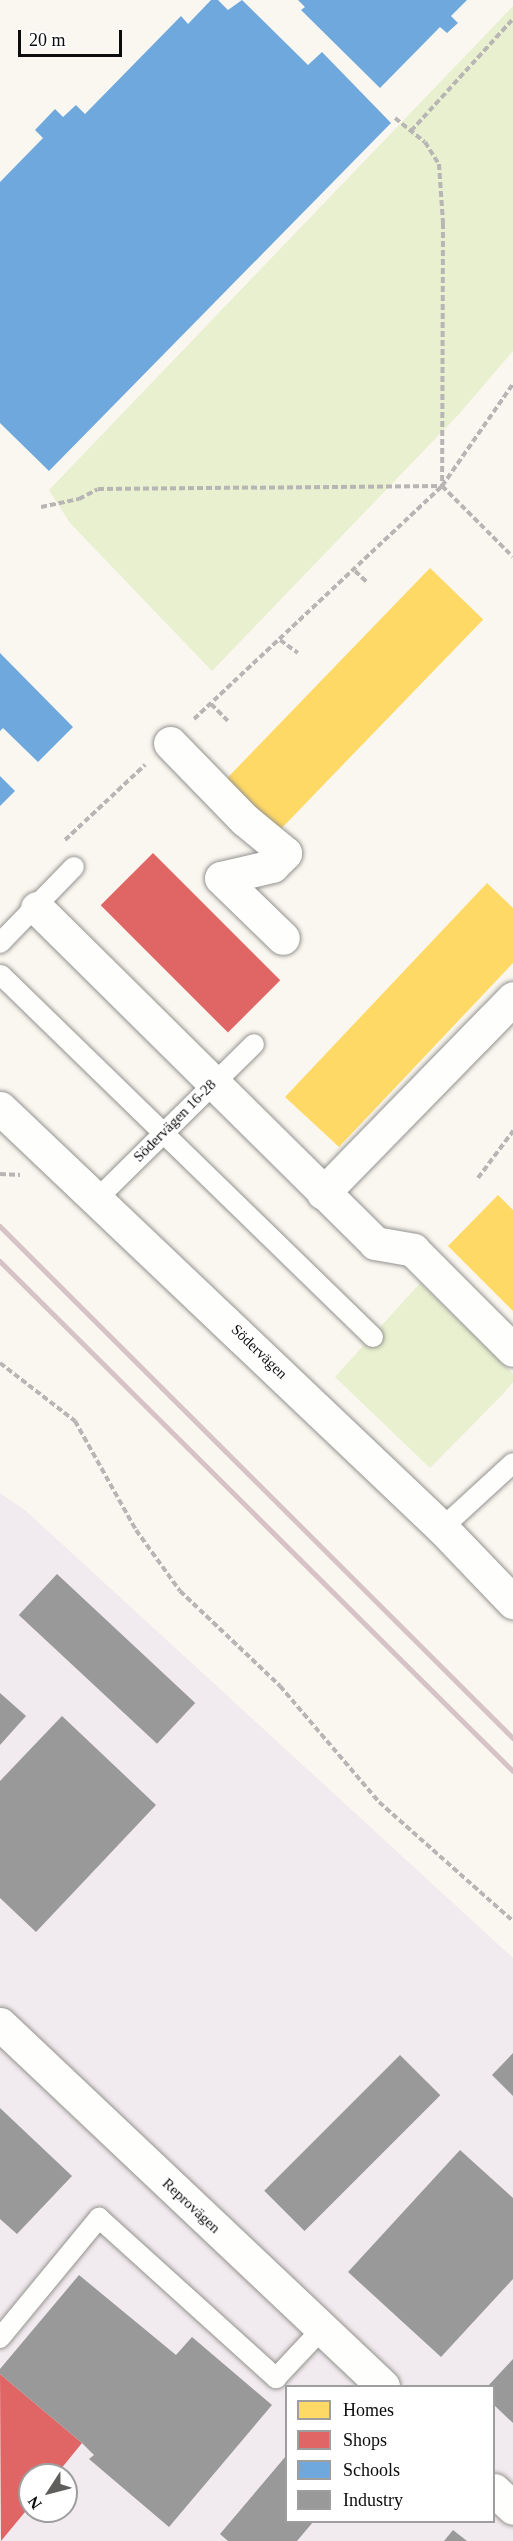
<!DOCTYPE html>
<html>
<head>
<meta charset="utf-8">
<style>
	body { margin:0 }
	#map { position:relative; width:513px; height:2541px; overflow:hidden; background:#faf7f0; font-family:Georgia,serif }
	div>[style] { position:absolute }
	.industrial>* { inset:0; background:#f1eaee }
	.green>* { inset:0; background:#e8f0cf }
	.homes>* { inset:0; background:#ffd966; transform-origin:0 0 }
	.shops>* { inset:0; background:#e06666; transform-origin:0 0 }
	.schools>* { inset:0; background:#6fa8dc }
	.industry>* { inset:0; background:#999; transform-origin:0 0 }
	.path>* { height:4px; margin-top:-2px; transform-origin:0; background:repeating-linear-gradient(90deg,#b7b6b5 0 6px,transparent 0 9px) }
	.roads { filter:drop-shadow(0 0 2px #93928f) drop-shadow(0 0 2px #93928f) }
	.lane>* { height:20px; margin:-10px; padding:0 10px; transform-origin:10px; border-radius:10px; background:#fefefd }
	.street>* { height:33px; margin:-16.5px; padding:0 16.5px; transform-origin:16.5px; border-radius:16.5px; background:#fefefd }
	.rail>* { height:4.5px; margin:-2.25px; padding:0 2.25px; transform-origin:2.25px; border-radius:2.25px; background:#d7c3c6 }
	span { translate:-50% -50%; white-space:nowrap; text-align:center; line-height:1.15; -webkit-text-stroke:6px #fff; paint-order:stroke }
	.street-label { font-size:15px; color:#0c0c0c }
	.legend { position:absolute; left:285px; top:2385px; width:210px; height:138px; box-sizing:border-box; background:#fff; border:2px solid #9e9e9e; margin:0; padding:8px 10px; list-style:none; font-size:18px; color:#0c0c0c }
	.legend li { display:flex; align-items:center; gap:12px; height:30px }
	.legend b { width:30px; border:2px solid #9e9e9e }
	.north { position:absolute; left:18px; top:2463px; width:60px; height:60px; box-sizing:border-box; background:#fff; border:2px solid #9e9e9e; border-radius:50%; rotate:234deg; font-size:16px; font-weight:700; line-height:24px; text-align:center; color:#0c0c0c }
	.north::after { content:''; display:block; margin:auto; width:21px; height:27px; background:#5f5e5c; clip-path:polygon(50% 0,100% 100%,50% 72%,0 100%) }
	.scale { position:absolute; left:18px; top:30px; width:104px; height:27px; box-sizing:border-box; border:3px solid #0c0c0c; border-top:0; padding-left:8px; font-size:18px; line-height:21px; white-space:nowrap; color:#0c0c0c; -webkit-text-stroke:4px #fff; paint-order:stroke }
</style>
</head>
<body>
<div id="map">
	<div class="industrial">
		<div style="clip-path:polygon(evenodd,0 1493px,26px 1511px,513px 1958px,513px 2541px,0 2541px,0 1493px,286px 2386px,494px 2386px,494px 2522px,286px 2522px,286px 2386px,0 1493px,30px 2475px,66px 2475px,66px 2511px,30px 2511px,30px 2475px)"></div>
	</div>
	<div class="green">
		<div style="clip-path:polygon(513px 6px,513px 351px,459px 414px,212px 671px,70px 523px,49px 490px)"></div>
		<div style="clip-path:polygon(420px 1283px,513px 1374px,513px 1382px,502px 1395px,430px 1468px,335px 1377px)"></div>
	</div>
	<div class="homes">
		<div style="left:430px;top:568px;width:74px;height:302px;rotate:44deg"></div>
		<div style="clip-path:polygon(487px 883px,513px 908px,513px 963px,339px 1147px,285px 1097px)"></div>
		<div style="clip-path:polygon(498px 1195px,513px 1210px,513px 1311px,448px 1246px)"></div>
	</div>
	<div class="shops">
		<div style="left:153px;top:853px;width:180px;height:74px;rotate:45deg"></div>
		<div style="clip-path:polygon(0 2374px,82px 2443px,56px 2475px,30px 2475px,30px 2506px,1px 2541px)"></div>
	</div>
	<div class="schools">
		<div style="clip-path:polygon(211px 0,218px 0,228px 10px,242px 0,308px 65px,322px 52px,391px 123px,49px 471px,0 423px,0 182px,43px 138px,35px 130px,55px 109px,63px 117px,76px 105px,85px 114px,181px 16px,188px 24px)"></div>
		<div style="clip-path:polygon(298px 0,467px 0,451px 16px,458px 23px,447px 33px,440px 27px,380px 88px,301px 10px,305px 7px)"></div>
		<div style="clip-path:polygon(0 653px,73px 727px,38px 762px,3px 728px,0 731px)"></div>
		<div style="clip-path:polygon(0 776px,15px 791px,0 806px)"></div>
	</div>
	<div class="industry">
		<div style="left:57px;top:1574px;width:189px;height:56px;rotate:43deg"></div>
		<div style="clip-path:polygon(0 1693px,26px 1716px,0 1745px)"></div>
		<div style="clip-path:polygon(62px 1716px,156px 1805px,36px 1932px,0 1898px,0 1781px)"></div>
		<div style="clip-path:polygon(513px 2053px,513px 2096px,492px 2075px)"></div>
		<div style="left:400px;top:2055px;width:57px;height:192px;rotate:45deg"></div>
		<div style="clip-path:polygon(0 2108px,72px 2176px,17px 2234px,0 2219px)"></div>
		<div style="clip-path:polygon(460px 2150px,513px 2198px,513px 2279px,441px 2357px,348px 2272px)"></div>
		<div style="clip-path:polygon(79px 2275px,176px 2355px,192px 2337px,272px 2405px,169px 2527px,89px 2459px,94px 2455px,82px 2443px,0 2374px,0 2369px)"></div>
		<div style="clip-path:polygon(513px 2359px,513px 2423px,494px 2405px,494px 2386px,488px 2386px)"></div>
		<div style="clip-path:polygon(286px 2456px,286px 2522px,313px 2522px,297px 2541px,228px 2541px,220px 2534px)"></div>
		<div style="clip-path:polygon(453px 2530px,467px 2541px,444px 2541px)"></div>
	</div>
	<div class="path">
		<div style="left:395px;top:118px;width:38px;rotate:39deg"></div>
		<div style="left:425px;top:142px;width:26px;rotate:58deg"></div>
		<div style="left:439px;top:164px;width:59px;rotate:86.1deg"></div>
		<div style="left:443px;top:223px;width:263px;rotate:90.2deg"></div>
		<div style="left:411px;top:131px;width:151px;rotate:-47.7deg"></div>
		<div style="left:41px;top:507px;width:39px;rotate:-12deg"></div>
		<div style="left:79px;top:499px;width:21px;rotate:-28deg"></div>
		<div style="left:98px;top:489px;width:344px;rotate:-0.5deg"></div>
		<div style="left:442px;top:486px;width:100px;rotate:45deg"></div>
		<div style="left:355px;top:571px;width:18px;rotate:43deg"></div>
		<div style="left:280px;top:640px;width:22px;rotate:36deg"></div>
		<div style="left:211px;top:704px;width:27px;rotate:45deg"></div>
		<div style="left:194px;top:719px;width:340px;rotate:-43.2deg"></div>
		<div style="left:442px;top:486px;width:124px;rotate:-55.2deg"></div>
		<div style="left:65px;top:840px;width:110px;rotate:-43.2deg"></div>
		<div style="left:0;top:1174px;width:20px;rotate:3deg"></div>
		<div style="left:478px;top:1178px;width:59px;rotate:-53.3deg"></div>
		<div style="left:0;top:1363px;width:95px;rotate:37.7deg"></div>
		<div style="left:75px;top:1421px;width:125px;rotate:60.8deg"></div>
		<div style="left:136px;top:1530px;width:75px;rotate:54.2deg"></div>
		<div style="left:180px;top:1591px;width:138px;rotate:43.5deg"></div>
		<div style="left:280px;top:1686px;width:153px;rotate:49.5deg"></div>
		<div style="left:379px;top:1802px;width:179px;rotate:41.6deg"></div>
	</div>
	<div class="roads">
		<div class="lane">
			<div style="left:0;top:943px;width:106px;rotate:-45.8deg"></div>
			<div style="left:1px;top:975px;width:519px;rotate:44.22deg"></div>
			<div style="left:98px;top:1198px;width:219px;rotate:-44.6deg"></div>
			<div style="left:442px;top:1528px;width:96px;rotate:-42.5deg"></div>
			<div style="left:0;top:2338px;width:156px;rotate:-50.5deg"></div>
			<div style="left:99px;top:2218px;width:239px;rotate:42.1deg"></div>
			<div style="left:276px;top:2378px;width:67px;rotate:-46.8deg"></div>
		</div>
		<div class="street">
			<div style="left:170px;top:743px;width:107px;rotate:45.8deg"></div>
			<div style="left:245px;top:820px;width:52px;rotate:39.5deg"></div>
			<div style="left:285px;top:853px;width:18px;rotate:135deg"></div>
			<div style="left:272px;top:866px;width:52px;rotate:166.8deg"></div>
			<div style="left:221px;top:878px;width:86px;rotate:44.1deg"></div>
			<div style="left:37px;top:908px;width:476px;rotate:44.7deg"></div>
			<div style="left:375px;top:1243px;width:39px;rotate:10deg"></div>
			<div style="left:413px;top:1250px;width:141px;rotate:45deg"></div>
			<div style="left:0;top:1108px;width:610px;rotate:43.54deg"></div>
			<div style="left:442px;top:1528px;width:103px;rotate:46.2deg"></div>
			<div style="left:323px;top:1193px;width:272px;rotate:-45.7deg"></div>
			<div style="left:0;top:2024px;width:527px;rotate:43.39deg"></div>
			<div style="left:494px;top:2490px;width:26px;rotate:43deg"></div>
		</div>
	</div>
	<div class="rail">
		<div style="left:0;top:1226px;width:725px;rotate:44.94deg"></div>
		<div style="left:0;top:1261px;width:723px;rotate:44.83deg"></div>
	</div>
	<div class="street-label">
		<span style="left:175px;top:1121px;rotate:-45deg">Södervägen 16-28</span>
		<span style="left:259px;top:1352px;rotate:44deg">Södervägen</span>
		<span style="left:191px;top:2206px;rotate:43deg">Reprovägen</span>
	</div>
	<ul class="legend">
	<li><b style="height:16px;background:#ffd966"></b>Homes</li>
	<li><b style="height:16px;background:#e06666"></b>Shops</li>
	<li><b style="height:16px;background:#6fa8dc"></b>Schools</li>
	<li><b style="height:16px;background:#999"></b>Industry</li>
	</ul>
	<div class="north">N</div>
	<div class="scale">20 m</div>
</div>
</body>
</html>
